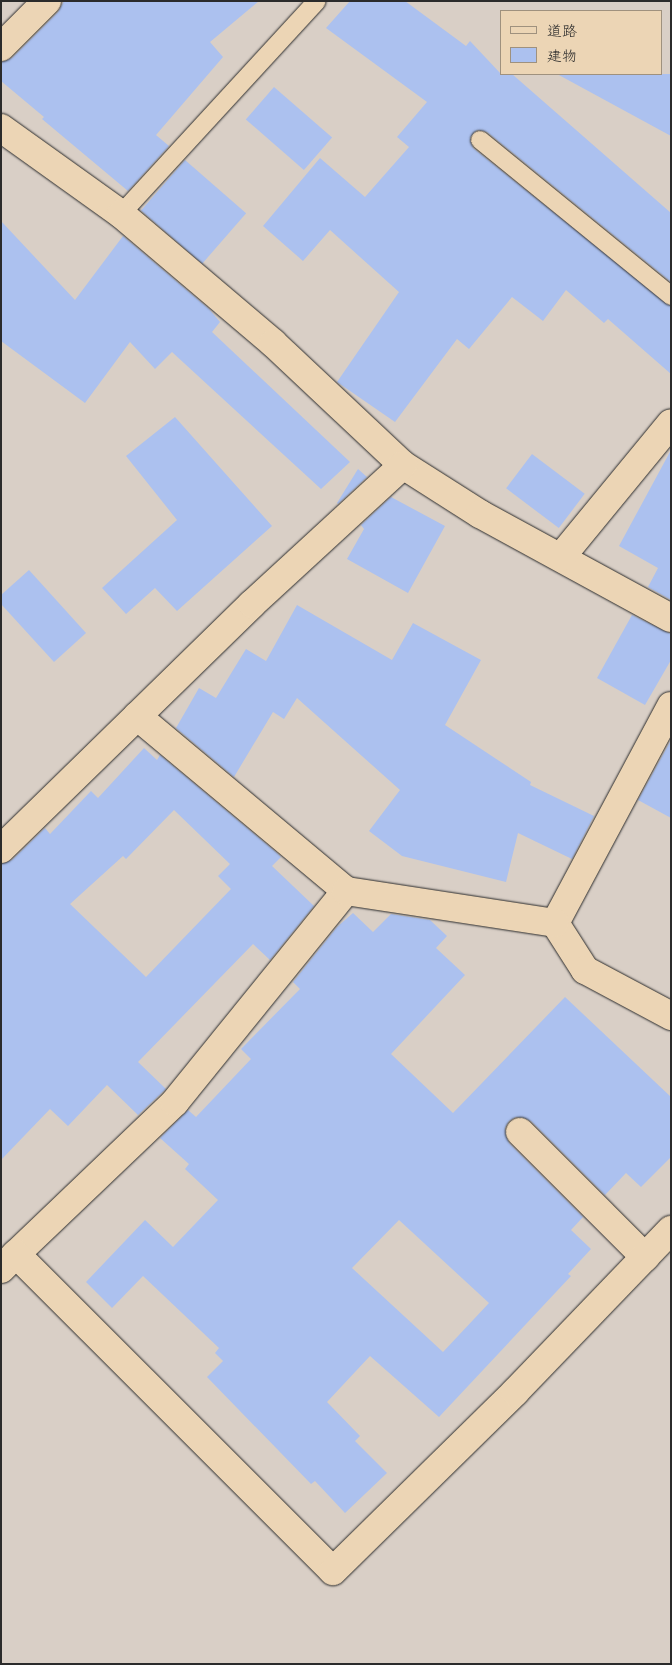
<!DOCTYPE html>
<html>
<head>
<meta charset="utf-8">
<style>
	body { margin:0 }
	#map { position:relative; width:672px; height:1665px; overflow:hidden; background:#d9cfc6; font-family:Itim,"Klee One",sans-serif }
	div>[style] { position:absolute }
	.building>* { inset:0; background:#acc1ef; transform-origin:0 0 }
	.roads { filter:drop-shadow(0 0 1px #2b2b2b) drop-shadow(0 0 1px #2b2b2b) }
	.service>* { height:18px; margin:-9px; padding:0 9px; transform-origin:9px; border-radius:9px; background:#ecd5b5 }
	.minor>* { height:28px; margin:-14px; padding:0 14px; transform-origin:14px; border-radius:14px; background:#ecd5b5 }
	span { translate:-50% -50%; white-space:nowrap; text-align:center; line-height:1.15; -webkit-text-stroke:5px #ecd5b5; paint-order:stroke }
	.frame { position:absolute; inset:0; border:2px solid #2b2b2b; pointer-events:none }
	.legend { position:absolute; left:500px; top:10px; width:162px; height:65px; box-sizing:border-box; background:#ecd5b5; border:1px solid #9f917e; margin:0; padding:6px 9px; list-style:none; font-size:15px; color:#2b2b2b }
	.legend li { display:flex; align-items:center; gap:10px; height:25px }
	.legend b { width:25px; border:1px solid #9f917e }
</style>
</head>
<body>
<div id="map">
	<div class="building">
		<div style="clip-path:polygon(64px 1px,259px 1px,210px 42px,223px 57px,156px 135px,169px 146px,128px 191px,42px 119px,44px 117px,1px 81px,1px 62px,12px 58px,58px 12px)"></div>
		<div style="clip-path:polygon(350px 1px,405px 1px,466px 46px,470px 41px,501px 74px,512px 74px,671px 213px,671px 282px,487px 132px,477px 130px,470px 138px,473px 148px,671px 306px,671px 374px,608px 319px,604px 323px,566px 290px,543px 321px,512px 297px,469px 349px,457px 339px,395px 422px,337px 382px,399px 292px,330px 230px,303px 261px,263px 226px,320px 158px,365px 197px,409px 147px,397px 137px,427px 102px,326px 28px)"></div>
		<div style="clip-path:polygon(557px 74px,671px 74px,671px 136px)"></div>
		<div style="left:274px;top:87px;width:77px;height:43px;rotate:41deg"></div>
		<div style="left:185px;top:160px;width:81px;height:67px;rotate:41deg"></div>
		<div style="clip-path:polygon(1px 221px,75px 300px,123px 236px,209px 309px,220px 322px,212px 332px,350px 462px,321px 489px,172px 352px,155px 369px,130px 342px,85px 403px,1px 341px)"></div>
		<div style="clip-path:polygon(175px 417px,272px 526px,177px 611px,155px 588px,126px 614px,102px 588px,177px 520px,126px 456px)"></div>
		<div style="clip-path:polygon(671px 450px,671px 600px,648px 587px,658px 568px,619px 546px)"></div>
		<div style="left:532px;top:454px;width:66px;height:43px;rotate:37deg"></div>
		<div style="clip-path:polygon(358px 469px,367px 477px,338px 504px,337px 503px)"></div>
		<div style="clip-path:polygon(391px 497px,445px 526px,408px 593px,347px 559px,364px 529px,361px 525px)"></div>
		<div style="clip-path:polygon(29px 570px,86px 633px,54px 662px,1px 604px,1px 595px)"></div>
		<div style="clip-path:polygon(297px 605px,392px 660px,413px 623px,481px 660px,445px 725px,531px 782px,530px 785px,594px 816px,572px 859px,518px 833px,506px 882px,402px 856px,369px 831px,400px 790px,297px 698px,284px 719px,273px 712px,234px 777px,176px 728px,199px 688px,216px 698px,246px 649px,266px 661px)"></div>
		<div style="clip-path:polygon(632px 615px,671px 634px,671px 660px,645px 705px,597px 678px)"></div>
		<div style="clip-path:polygon(671px 740px,671px 818px,638px 800px)"></div>
		<div style="clip-path:polygon(evenodd,144px 748px,157px 760px,160px 755px,277px 853px,281px 857px,272px 866px,314px 906px,270px 960px,253px 944px,138px 1062px,166px 1089px,138px 1115px,107px 1085px,68px 1126px,50px 1109px,1px 1160px,1px 864px,12px 860px,45px 828px,50px 834px,91px 791px,98px 798px,144px 748px,174px 810px,230px 864px,218px 876px,231px 889px,146px 977px,70px 904px,123px 856px,126px 859px,174px 810px)"></div>
		<div style="clip-path:polygon(evenodd,353px 913px,373px 932px,391px 914px,430px 920px,447px 936px,436px 948px,465px 975px,391px 1054px,453px 1113px,565px 997px,671px 1097px,671px 1157px,641px 1187px,626px 1173px,605px 1195px,531px 1121px,516px 1117px,509px 1121px,505px 1128px,509px 1143px,583px 1217px,571px 1230px,591px 1249px,568px 1274px,571px 1276px,439px 1417px,370px 1356px,327px 1402px,360px 1436px,355px 1441px,387px 1473px,345px 1513px,315px 1481px,311px 1484px,207px 1377px,223px 1361px,215px 1353px,219px 1348px,143px 1276px,112px 1308px,86px 1282px,145px 1220px,173px 1247px,218px 1200px,185px 1169px,189px 1164px,160px 1138px,188px 1110px,196px 1117px,251px 1059px,241px 1049px,300px 989px,293px 982px,337px 927px,353px 913px,399px 1220px,489px 1303px,443px 1352px,352px 1268px,399px 1220px)"></div>
	</div>
	<div class="roads">
		<div class="service">
			<div style="left:480px;top:140px;width:247px;rotate:39.2deg"></div>
			<div style="left:121px;top:214px;width:289px;rotate:-47.4deg"></div>
		</div>
		<div class="minor">
			<div style="left:1px;top:47px;width:65px;rotate:-45deg"></div>
			<div style="left:1px;top:128px;width:148px;rotate:35.6deg"></div>
			<div style="left:121px;top:214px;width:199px;rotate:40.3deg"></div>
			<div style="left:273px;top:343px;width:178px;rotate:43.2deg"></div>
			<div style="left:403px;top:465px;width:91px;rotate:32.5deg"></div>
			<div style="left:480px;top:514px;width:217px;rotate:28.6deg"></div>
			<div style="left:561px;top:557px;width:173px;rotate:-50.6deg"></div>
			<div style="left:671px;top:706px;width:246px;rotate:118.1deg"></div>
			<div style="left:555px;top:923px;width:56px;rotate:57.4deg"></div>
			<div style="left:585px;top:970px;width:98px;rotate:28.1deg"></div>
			<div style="left:137px;top:716px;width:273px;rotate:39.9deg"></div>
			<div style="left:1px;top:849px;width:351px;rotate:-44.3deg"></div>
			<div style="left:252px;top:604px;width:205px;rotate:-42.6deg"></div>
			<div style="left:520px;top:1132px;width:177px;rotate:45deg"></div>
			<div style="left:16px;top:1254px;width:220px;rotate:-43.7deg"></div>
			<div style="left:175px;top:1102px;width:272px;rotate:-51deg"></div>
			<div style="left:346px;top:891px;width:211px;rotate:8.7deg"></div>
			<div style="left:1px;top:1269px;width:21px;rotate:-45deg"></div>
			<div style="left:16px;top:1254px;width:448px;rotate:45deg"></div>
			<div style="left:333px;top:1571px;width:255px;rotate:-44.5deg"></div>
			<div style="left:515px;top:1392px;width:225px;rotate:-46.1deg"></div>
		</div>
	</div>
	<div class="frame"></div>
	<ul class="legend">
	<li><b style="height:6px;background:#ecd5b5"></b>道路</li>
	<li><b style="height:14px;background:#acc1ef"></b>建物</li>
	</ul>
</div>
</body>
</html>
